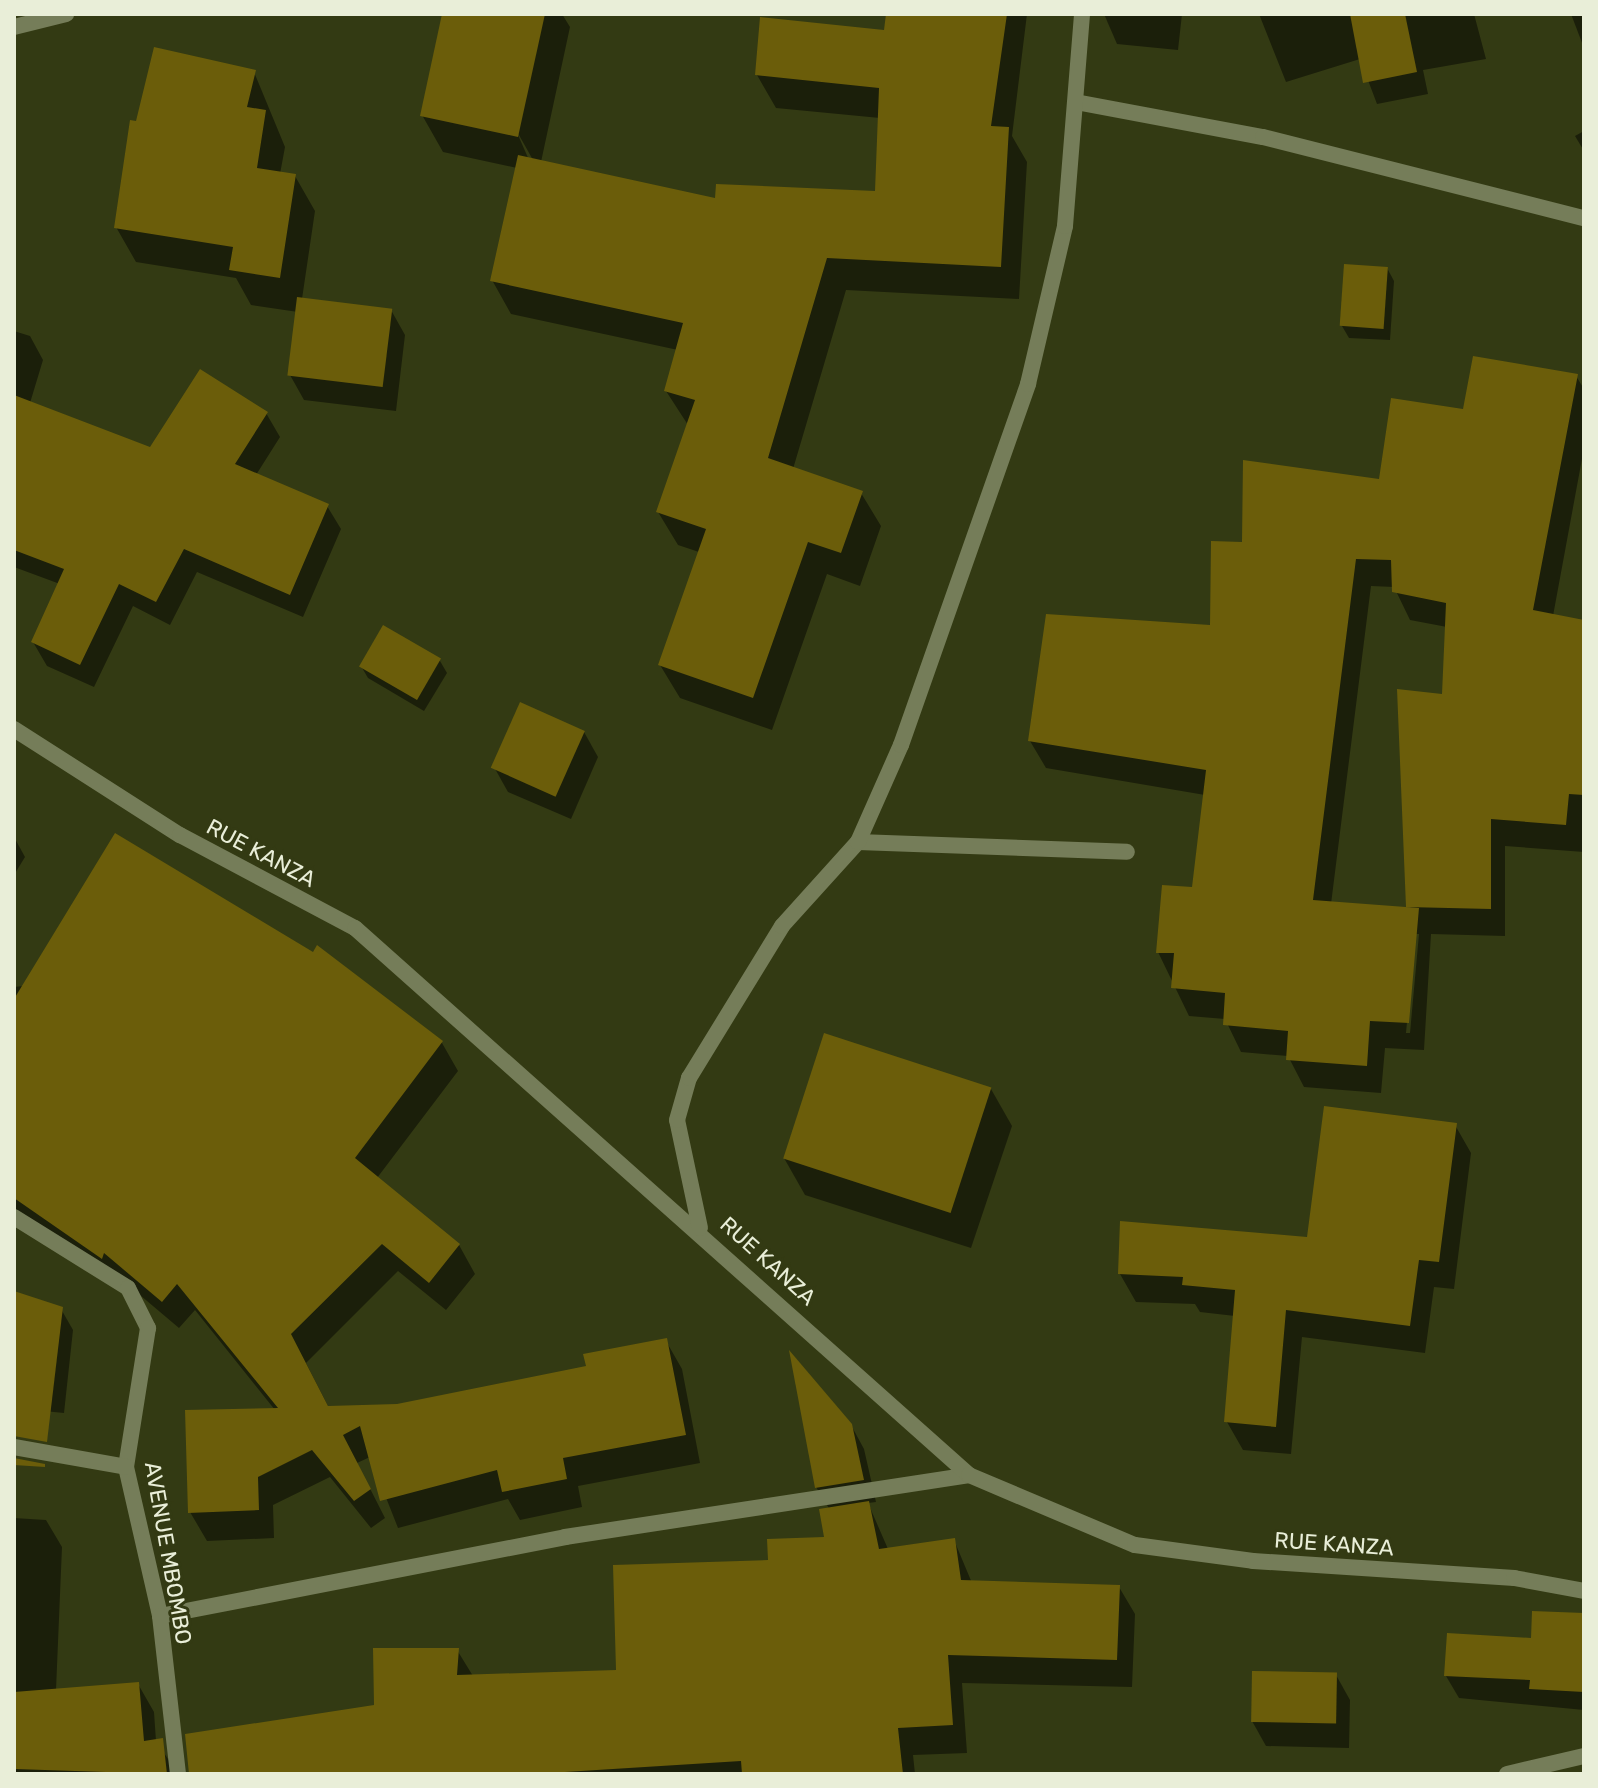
<!DOCTYPE html>
<html>
<head>
<meta charset="utf-8">
<style>
	body { margin:0 }
	#map { position:relative; width:1598px; height:1788px; overflow:hidden; background:#333a13; font-family:Rubik,sans-serif }
	div>[style] { position:absolute }
	.shadow>* { inset:0; background:#0007 }
	.building>* { inset:0; background:#6b5d0a; transform-origin:0 0 }
	.service>* { height:16px; margin:-8px; padding:0 8px; transform-origin:8px; border-radius:8px; background:#757d59 }
	.minor>* { height:16px; margin:-8px; padding:0 8px; transform-origin:8px; border-radius:8px; background:#757d59 }
	.tertiary>* { height:16px; margin:-8px; padding:0 8px; transform-origin:8px; border-radius:8px; background:#757d59 }
	span { translate:-50% -50%; white-space:nowrap; text-align:center; line-height:1.15; -webkit-text-stroke:6px #333a13; paint-order:stroke }
	.street-label { font-size:22px; color:#e9eed8 }
	.frame { position:absolute; inset:0; border:16px solid #e9eed8; pointer-events:none }
</style>
</head>
<body>
<div id="map">
	<div class="shadow">
		<div style="clip-path:polygon(evenodd,444px 14px,562px 14px,570px 27px,541px 162px,717px 201px,876px 193px,880px 118px,776px 108px,757px 75px,886px 32px,888px 14px,1027px 14px,1012px 136px,1027px 162px,1019px 299px,846px 290px,793px 469px,861px 493px,881px 526px,860px 586px,827px 574px,772px 730px,680px 698px,660px 665px,699px 552px,678px 545px,658px 512px,688px 425px,666px 391px,678px 350px,511px 314px,492px 280px,517px 168px,443px 152px,422px 115px,444px 14px,515px 128px,533px 160px,529px 160px,515px 128px)"></div>
		<div style="clip-path:polygon(1104px 14px,1182px 14px,1178px 50px,1117px 44px)"></div>
		<div style="clip-path:polygon(1259px 14px,1474px 14px,1486px 59px,1423px 70px,1428px 94px,1377px 104px,1360px 59px,1286px 82px)"></div>
		<div style="clip-path:polygon(1571px 14px,1584px 14px,1584px 48px)"></div>
		<div style="clip-path:polygon(254px 72px,285px 147px,280px 174px,295px 176px,315px 211px,302px 299px,391px 310px,405px 335px,396px 411px,304px 400px,290px 375px,298px 312px,251px 305px,236px 278px,136px 262px,116px 227px,138px 123px)"></div>
		<div style="clip-path:polygon(1584px 131px,1584px 151px,1575px 136px)"></div>
		<div style="clip-path:polygon(1387px 268px,1394px 281px,1390px 340px,1349px 338px,1342px 326px)"></div>
		<div style="clip-path:polygon(14px 331px,30px 336px,43px 360px,30px 403px,151px 450px,266px 413px,280px 437px,256px 475px,327px 506px,341px 529px,303px 617px,197px 572px,170px 625px,133px 606px,94px 687px,47px 666px,33px 642px,60px 584px,14px 567px)"></div>
		<div style="clip-path:polygon(evenodd,1576px 376px,1584px 389px,1584px 448px,1553px 616px,1584px 622px,1584px 852px,1505px 846px,1505px 936px,1431px 934px,1424px 1050px,1385px 1048px,1381px 1093px,1304px 1087px,1288px 1056px,1241px 1052px,1225px 1019px,1189px 1016px,1158px 952px,1194px 889px,1205px 795px,1046px 768px,1030px 741px,1212px 627px,1244px 544px,1381px 481px,1465px 411px,1576px 376px,1371px 586px,1394px 587px,1410px 620px,1447px 627px,1444px 696px,1410px 910px,1331px 904px,1371px 586px,1576px 376px,1415px 934px,1419px 934px,1410px 1033px,1406px 1033px,1415px 934px)"></div>
		<div style="clip-path:polygon(440px 661px,447px 673px,424px 711px,368px 678px,361px 666px)"></div>
		<div style="clip-path:polygon(584px 732px,598px 757px,571px 819px,508px 792px,494px 767px)"></div>
		<div style="clip-path:polygon(14px 837px,25px 857px,14px 875px)"></div>
		<div style="clip-path:polygon(318px 948px,442px 1043px,458px 1071px,377px 1178px,459px 1245px,475px 1274px,446px 1310px,398px 1271px,306px 1363px,329px 1408px,397px 1406px,588px 1367px,666px 1341px,682px 1369px,700px 1463px,578px 1486px,582px 1507px,520px 1520px,508px 1499px,398px 1528px,370px 1457px,357px 1463px,385px 1518px,371px 1528px,330px 1477px,273px 1505px,274px 1538px,207px 1541px,190px 1512px,275px 1410px,195px 1310px,179px 1328px,121px 1279px,14px 1209px,14px 987px,313px 955px)"></div>
		<div style="clip-path:polygon(991px 1089px,1012px 1126px,971px 1248px,805px 1195px,784px 1158px)"></div>
		<div style="clip-path:polygon(1455px 1125px,1471px 1153px,1454px 1289px,1434px 1287px,1425px 1353px,1302px 1337px,1291px 1454px,1243px 1450px,1227px 1422px,1235px 1316px,1200px 1312px,1195px 1304px,1136px 1302px,1120px 1274px,1309px 1240px)"></div>
		<div style="clip-path:polygon(14px 1293px,61px 1309px,73px 1330px,64px 1413px,14px 1408px)"></div>
		<div style="clip-path:polygon(851px 1425px,864px 1449px,876px 1502px,868px 1503px,888px 1549px,954px 1540px,972px 1583px,1119px 1587px,1135px 1614px,1132px 1687px,962px 1683px,967px 1753px,913px 1755px,915px 1774px,191px 1774px,376px 1707px,457px 1650px,473px 1676px,618px 1672px,770px 1562px,826px 1538px,830px 1510px,816px 1487px)"></div>
		<div style="clip-path:polygon(14px 1518px,46px 1520px,62px 1547px,56px 1690px,138px 1684px,154px 1712px,156px 1741px,178px 1774px,14px 1774px)"></div>
		<div style="clip-path:polygon(1584px 1615px,1584px 1710px,1459px 1698px,1446px 1676px)"></div>
		<div style="clip-path:polygon(1336px 1675px,1350px 1700px,1349px 1748px,1266px 1746px,1252px 1721px)"></div>
	</div>
	<div class="building">
		<div style="clip-path:polygon(442px 14px,545px 14px,518px 137px,420px 116px)"></div>
		<div style="clip-path:polygon(886px 14px,1007px 14px,991px 126px,1009px 127px,1001px 267px,827px 258px,768px 458px,863px 491px,841px 553px,808px 542px,753px 698px,658px 665px,706px 529px,656px 512px,695px 400px,664px 391px,683px 323px,490px 281px,518px 155px,715px 198px,716px 184px,875px 191px,879px 88px,755px 75px,760px 17px,884px 30px)"></div>
		<div style="clip-path:polygon(1350px 14px,1405px 14px,1417px 72px,1363px 83px)"></div>
		<div style="clip-path:polygon(154px 47px,256px 70px,247px 107px,266px 110px,257px 168px,296px 174px,280px 278px,229px 270px,233px 247px,114px 228px,130px 120px,136px 121px)"></div>
		<div style="left:1344px;top:264px;width:44px;height:62px;rotate:4deg"></div>
		<div style="left:297px;top:297px;width:96px;height:79px;rotate:7deg"></div>
		<div style="clip-path:polygon(1473px 356px,1578px 374px,1533px 610px,1584px 620px,1584px 795px,1569px 794px,1566px 825px,1491px 819px,1491px 909px,1406px 907px,1397px 689px,1442px 694px,1446px 603px,1392px 592px,1391px 560px,1356px 559px,1313px 900px,1419px 908px,1409px 1023px,1370px 1021px,1367px 1066px,1286px 1060px,1288px 1031px,1223px 1025px,1225px 993px,1171px 988px,1174px 953px,1156px 953px,1162px 885px,1192px 887px,1206px 770px,1028px 741px,1046px 614px,1210px 625px,1211px 541px,1242px 542px,1243px 460px,1379px 479px,1391px 398px,1463px 409px)"></div>
		<div style="clip-path:polygon(200px 369px,268px 412px,235px 464px,329px 504px,290px 595px,184px 549px,156px 602px,119px 584px,80px 665px,31px 642px,64px 569px,14px 550px,14px 395px,150px 447px)"></div>
		<div style="left:383px;top:625px;width:67px;height:48px;rotate:30deg"></div>
		<div style="left:520px;top:702px;width:71px;height:72px;rotate:24deg"></div>
		<div style="clip-path:polygon(115px 833px,313px 952px,317px 945px,443px 1041px,355px 1158px,460px 1244px,429px 1283px,382px 1244px,291px 1334px,328px 1406px,397px 1404px,586px 1366px,583px 1354px,667px 1338px,686px 1435px,563px 1458px,567px 1479px,502px 1492px,497px 1470px,380px 1501px,360px 1426px,343px 1435px,371px 1489px,354px 1501px,312px 1450px,258px 1477px,259px 1510px,188px 1513px,185px 1410px,278px 1408px,177px 1284px,162px 1302px,104px 1253px,102px 1259px,14px 1198px,14px 999px)"></div>
		<div style="left:824px;top:1033px;width:176px;height:132px;rotate:18deg"></div>
		<div style="clip-path:polygon(1324px 1106px,1457px 1123px,1439px 1262px,1419px 1260px,1410px 1326px,1286px 1310px,1276px 1427px,1224px 1422px,1235px 1290px,1182px 1285px,1183px 1277px,1118px 1274px,1120px 1221px,1307px 1237px)"></div>
		<div style="clip-path:polygon(14px 1291px,63px 1307px,47px 1442px,14px 1436px)"></div>
		<div style="clip-path:polygon(789px 1350px,852px 1424px,864px 1480px,815px 1488px)"></div>
		<div style="clip-path:polygon(14px 1458px,45px 1464px,45px 1467px,14px 1465px)"></div>
		<div style="clip-path:polygon(869px 1501px,879px 1549px,955px 1538px,961px 1580px,1120px 1585px,1117px 1660px,948px 1655px,953px 1725px,898px 1728px,903px 1774px,742px 1774px,741px 1761px,533px 1774px,189px 1774px,185px 1734px,374px 1705px,373px 1648px,459px 1648px,457px 1675px,616px 1670px,613px 1565px,768px 1560px,767px 1539px,824px 1537px,819px 1509px)"></div>
		<div style="clip-path:polygon(1532px 1611px,1584px 1613px,1584px 1692px,1529px 1689px,1530px 1680px,1444px 1676px,1447px 1633px,1531px 1638px)"></div>
		<div style="left:1252px;top:1671px;width:85px;height:51px;rotate:1deg"></div>
		<div style="clip-path:polygon(139px 1682px,144px 1741px,163px 1738px,167px 1774px,14px 1769px,14px 1692px)"></div>
	</div>
	<div class="service">
		<div style="left:1081px;top:103px;width:185px;rotate:10.6deg"></div>
		<div style="left:1263px;top:137px;width:331px;rotate:14.2deg"></div>
		<div style="left:858px;top:842px;width:269px;rotate:2.1deg"></div>
		<div style="left:160px;top:1616px;width:413px;rotate:-11deg"></div>
		<div style="left:565px;top:1537px;width:409px;rotate:-8.7deg"></div>
	</div>
	<div class="minor">
		<div style="left:14px;top:27px;width:54px;rotate:-14deg"></div>
		<div style="left:14px;top:729px;width:197px;rotate:32.6deg"></div>
		<div style="left:180px;top:835px;width:198px;rotate:28deg"></div>
		<div style="left:355px;top:928px;width:822px;rotate:41.7deg"></div>
		<div style="left:969px;top:1475px;width:180px;rotate:22.9deg"></div>
		<div style="left:1135px;top:1545px;width:119px;rotate:7.7deg"></div>
		<div style="left:1253px;top:1561px;width:262px;rotate:3.7deg"></div>
		<div style="left:1514px;top:1578px;width:71px;rotate:10.5deg"></div>
		<div style="left:14px;top:1217px;width:134px;rotate:31.9deg"></div>
		<div style="left:128px;top:1288px;width:45px;rotate:63.4deg"></div>
		<div style="left:148px;top:1328px;width:141px;rotate:99deg"></div>
		<div style="left:126px;top:1467px;width:153px;rotate:77.1deg"></div>
		<div style="left:160px;top:1616px;width:159px;rotate:83.5deg"></div>
		<div style="left:700px;top:1228px;width:110px;rotate:-102deg"></div>
		<div style="left:677px;top:1120px;width:44px;rotate:-74.1deg"></div>
		<div style="left:689px;top:1078px;width:178px;rotate:-58.5deg"></div>
		<div style="left:782px;top:926px;width:113px;rotate:-47.9deg"></div>
		<div style="left:858px;top:842px;width:106px;rotate:-66.1deg"></div>
		<div style="left:901px;top:745px;width:383px;rotate:-70.6deg"></div>
		<div style="left:1028px;top:384px;width:162px;rotate:-76.8deg"></div>
		<div style="left:1065px;top:226px;width:213px;rotate:-85.4deg"></div>
		<div style="left:14px;top:1447px;width:114px;rotate:10.1deg"></div>
	</div>
	<div class="tertiary">
		<div style="left:1507px;top:1774px;width:79px;rotate:-13.2deg"></div>
	</div>
	<div class="street-label">
		<span style="left:261px;top:853px;rotate:28deg">RUE KANZA</span>
		<span style="left:768px;top:1261px;rotate:42deg">RUE KANZA</span>
		<span style="left:1334px;top:1544px;rotate:4deg">RUE KANZA</span>
		<span style="left:168px;top:1553px;rotate:80deg">AVENUE MBOMBO</span>
	</div>
	<div class="frame"></div>
</div>
</body>
</html>
